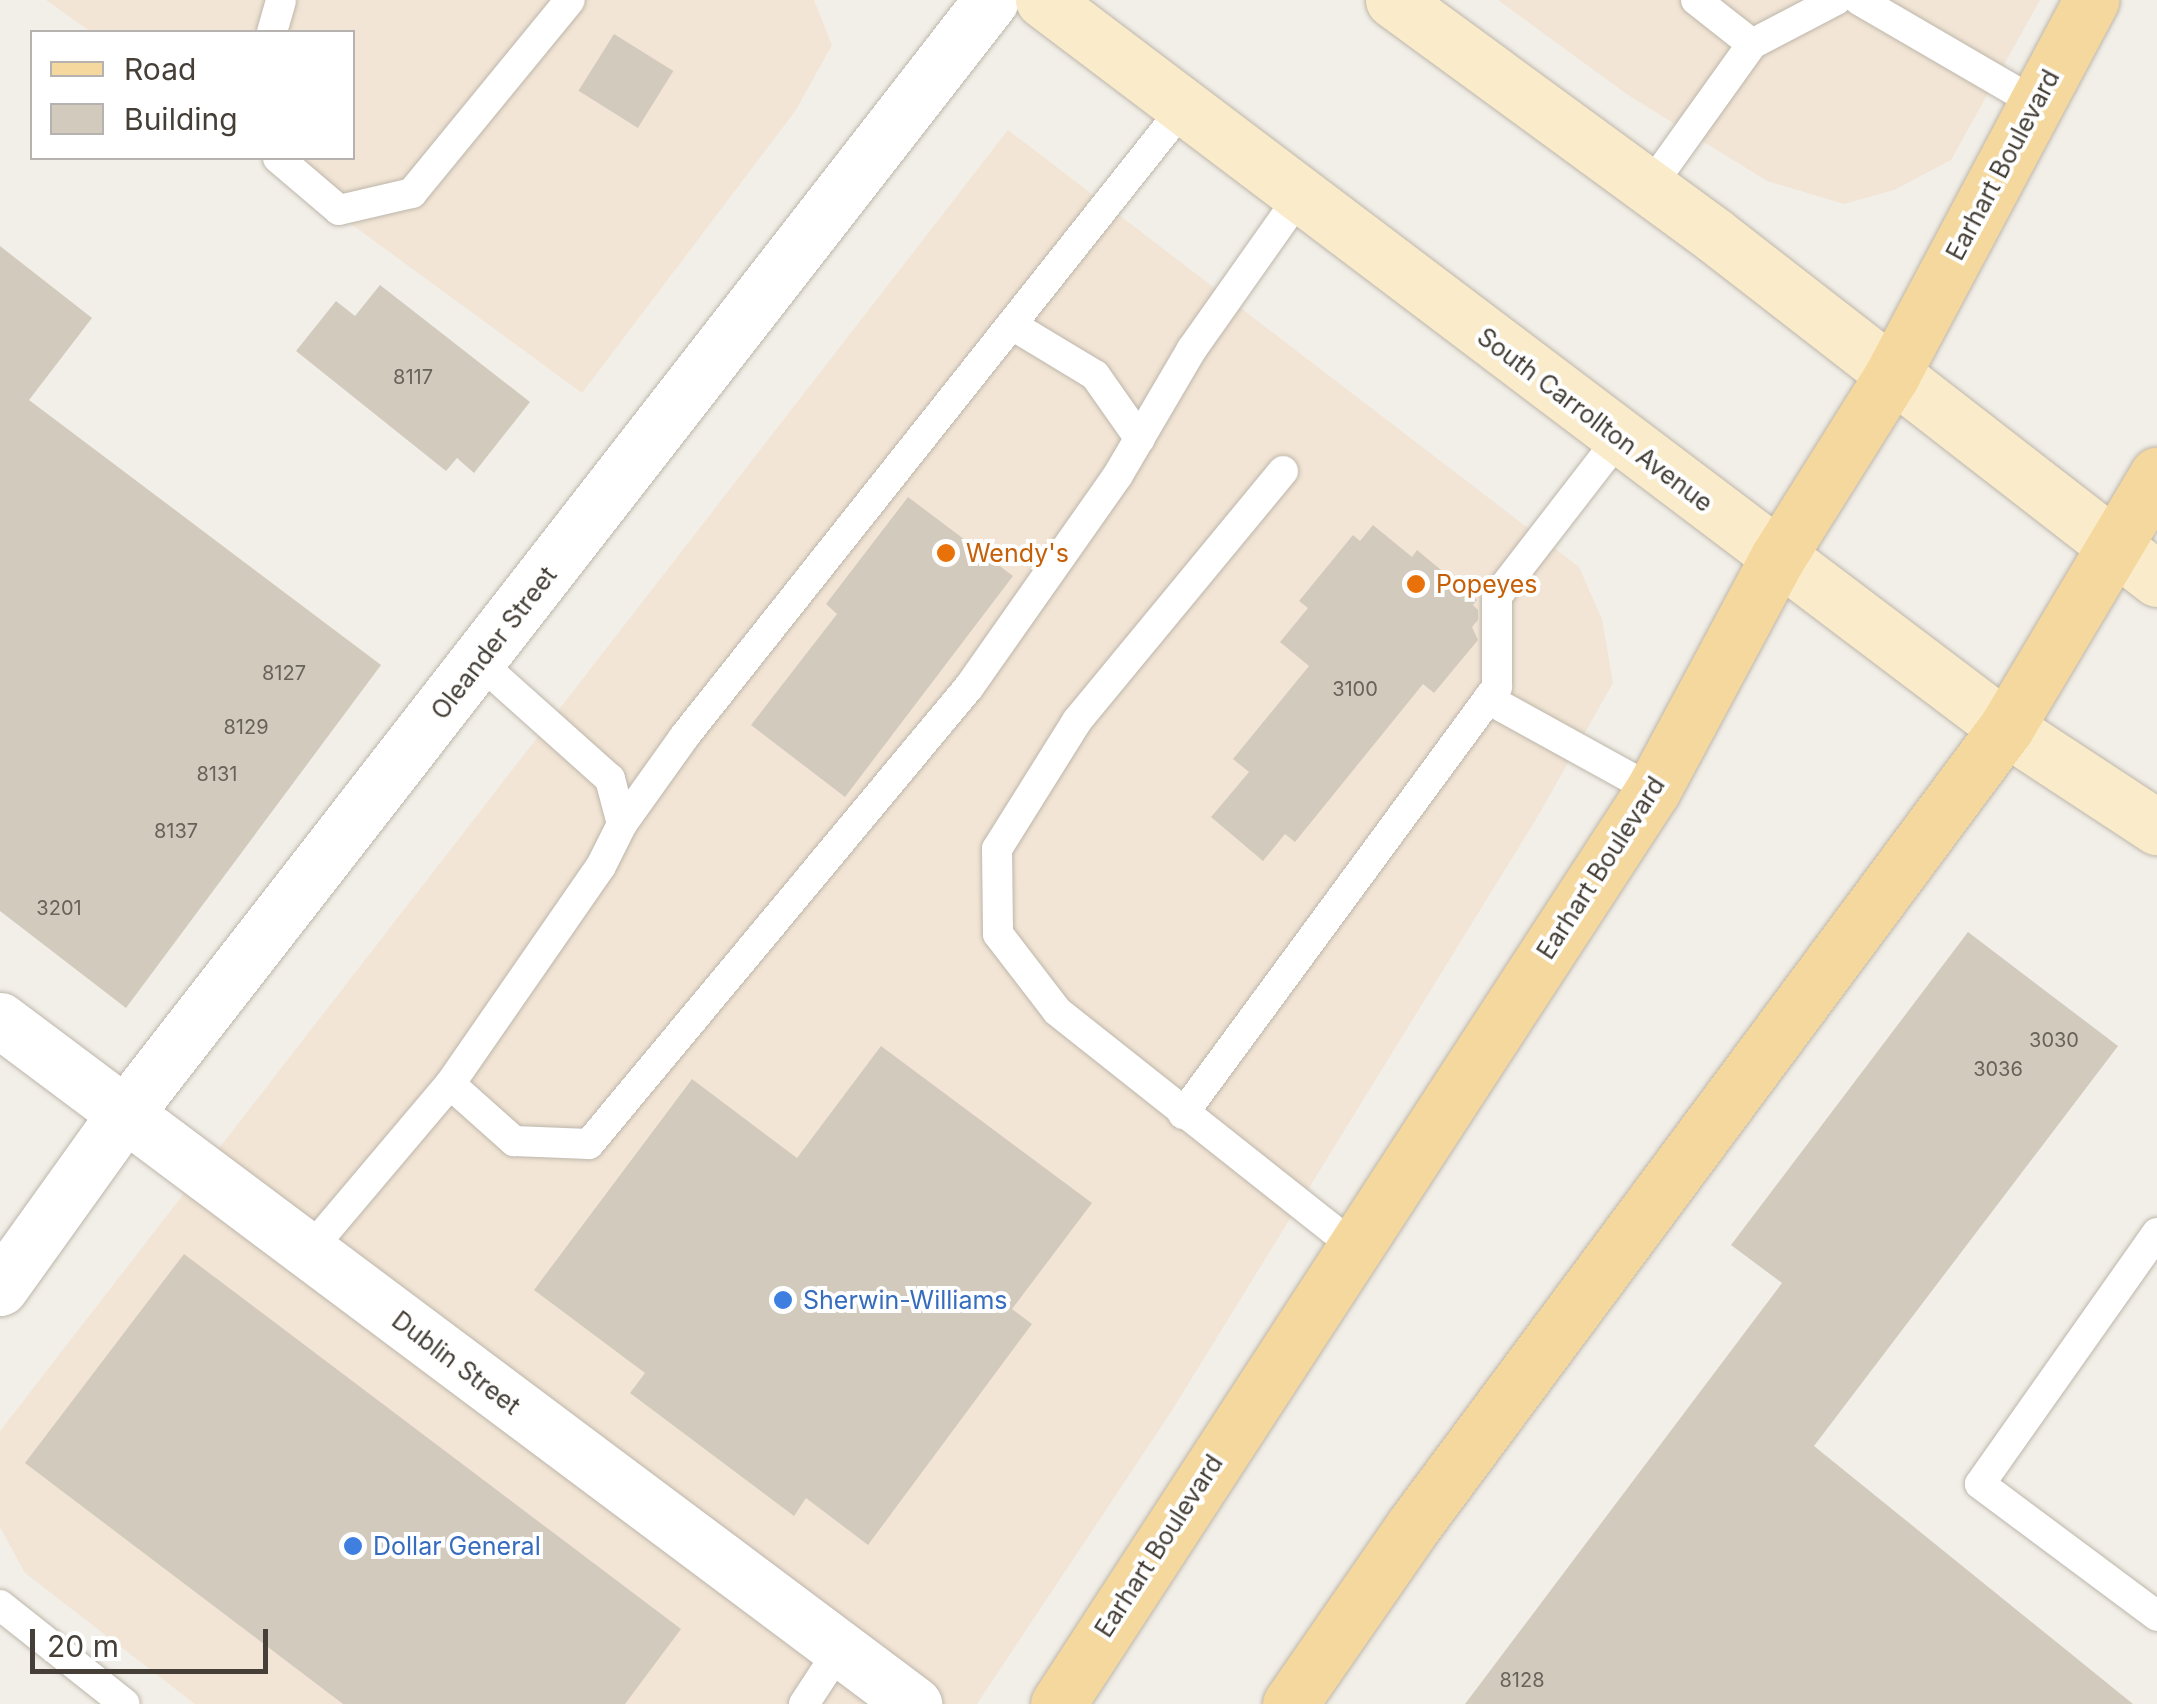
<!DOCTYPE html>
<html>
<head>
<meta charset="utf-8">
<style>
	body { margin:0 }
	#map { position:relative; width:2157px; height:1704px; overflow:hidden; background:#f2efe8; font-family:Inter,sans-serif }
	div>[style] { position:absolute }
	.commercial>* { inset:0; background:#f2e5d5 }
	.building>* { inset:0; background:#d3cabe; transform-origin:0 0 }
	.roads { filter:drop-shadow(0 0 2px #bdb6ab) drop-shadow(0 0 2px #bdb6ab) }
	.service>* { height:30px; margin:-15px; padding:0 15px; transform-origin:15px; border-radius:15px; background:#fff }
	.minor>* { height:55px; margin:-27.5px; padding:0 27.5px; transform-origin:27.5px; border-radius:27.5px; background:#fff }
	.secondary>* { height:55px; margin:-27.5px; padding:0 27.5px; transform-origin:27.5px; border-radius:27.5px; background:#faeccb }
	.primary>* { height:55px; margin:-27.5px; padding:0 27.5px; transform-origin:27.5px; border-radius:27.5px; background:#f5d89e }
	.dots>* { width:28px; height:28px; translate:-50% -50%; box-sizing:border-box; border:5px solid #fff; border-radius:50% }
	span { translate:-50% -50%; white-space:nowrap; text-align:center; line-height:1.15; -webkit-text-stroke:8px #fff; paint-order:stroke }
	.number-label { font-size:20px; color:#686259 }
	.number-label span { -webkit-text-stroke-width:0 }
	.street-label { font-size:25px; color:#453f37 }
	.food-label { font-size:25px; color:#c56008 }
	.left { translate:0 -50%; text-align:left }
	.shop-label { font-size:25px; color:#366cbe }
	.legend { position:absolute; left:30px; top:30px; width:325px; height:130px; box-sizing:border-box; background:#fff; border:2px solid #b5b2af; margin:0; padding:12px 18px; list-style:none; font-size:30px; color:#453f37 }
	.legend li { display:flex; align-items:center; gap:20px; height:50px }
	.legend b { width:50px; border:2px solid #b5b2af }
	.scale { position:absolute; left:30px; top:1629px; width:238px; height:45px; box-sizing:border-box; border:5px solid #453f37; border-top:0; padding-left:12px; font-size:30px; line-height:35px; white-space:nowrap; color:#453f37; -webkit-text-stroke:8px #fff; paint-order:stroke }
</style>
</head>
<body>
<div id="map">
	<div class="commercial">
		<div style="clip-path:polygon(46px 0,814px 0,832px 45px,796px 110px,582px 393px,261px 158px,352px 158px,352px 32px,91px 32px)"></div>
		<div style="clip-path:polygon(1498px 0,2040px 0,1951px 160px,1894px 190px,1844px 204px,1767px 181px,1628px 95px)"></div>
		<div style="clip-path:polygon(1008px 130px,1579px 567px,1602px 619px,1613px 683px,1538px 816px,1171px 1412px,977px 1704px,195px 1704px,25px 1573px,0 1527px,0 1431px)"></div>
	</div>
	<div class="building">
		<div style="left:614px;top:34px;width:70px;height:67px;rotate:32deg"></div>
		<div style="clip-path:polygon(0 246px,92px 318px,29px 400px,381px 665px,126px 1008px,0 911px)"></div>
		<div style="clip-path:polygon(380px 285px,530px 402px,474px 473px,457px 458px,446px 471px,296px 351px,336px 301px,355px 316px)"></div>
		<div style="clip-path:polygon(908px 497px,1013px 576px,845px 797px,751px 725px,837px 614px,826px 604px)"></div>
		<div style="clip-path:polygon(1373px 525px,1412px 557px,1417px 550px,1477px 600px,1473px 605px,1478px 610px,1478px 620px,1472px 627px,1478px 640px,1434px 693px,1423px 684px,1295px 842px,1285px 834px,1263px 861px,1211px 817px,1249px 772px,1233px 759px,1309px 666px,1280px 642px,1308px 608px,1299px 601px,1353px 535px,1360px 541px)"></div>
		<div style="clip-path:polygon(1968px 932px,2118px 1046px,1814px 1446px,2133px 1704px,1465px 1704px,1782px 1283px,1731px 1245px)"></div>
		<div style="clip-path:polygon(881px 1046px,1092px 1203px,1012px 1309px,1032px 1324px,868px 1545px,806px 1498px,794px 1516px,630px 1393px,645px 1373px,534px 1290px,692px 1079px,797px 1158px)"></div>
		<div style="clip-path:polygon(184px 1254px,681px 1629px,625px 1704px,343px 1704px,25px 1463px)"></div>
	</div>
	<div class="roads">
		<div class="service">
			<div style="left:1696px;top:0;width:71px;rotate:38.2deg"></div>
			<div style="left:1859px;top:0;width:205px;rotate:30.2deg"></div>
			<div style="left:272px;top:32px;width:33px;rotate:-74deg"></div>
			<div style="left:278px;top:158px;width:80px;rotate:40.4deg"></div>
			<div style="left:339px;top:210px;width:75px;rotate:-13.1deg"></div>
			<div style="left:412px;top:193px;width:249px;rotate:-50.7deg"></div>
			<div style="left:1649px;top:188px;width:177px;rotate:-54.4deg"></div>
			<div style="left:1752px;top:44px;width:95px;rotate:-27.6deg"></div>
			<div style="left:1012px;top:325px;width:97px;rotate:31.1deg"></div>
			<div style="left:1095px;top:375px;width:78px;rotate:54.9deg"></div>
			<div style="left:1283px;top:471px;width:324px;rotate:129.5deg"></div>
			<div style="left:1077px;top:721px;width:151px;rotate:122deg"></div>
			<div style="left:997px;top:849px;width:85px;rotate:89.3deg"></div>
			<div style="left:998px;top:934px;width:97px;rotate:52.5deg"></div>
			<div style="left:1057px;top:1011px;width:379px;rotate:38.4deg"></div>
			<div style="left:1488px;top:699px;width:188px;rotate:28.9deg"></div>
			<div style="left:622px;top:824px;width:107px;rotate:-54.5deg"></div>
			<div style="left:684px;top:737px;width:804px;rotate:-51.56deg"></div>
			<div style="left:450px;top:1084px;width:86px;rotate:41.7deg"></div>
			<div style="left:514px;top:1141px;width:75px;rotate:2.3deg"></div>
			<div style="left:589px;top:1144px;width:594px;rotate:-50.26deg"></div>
			<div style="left:969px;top:687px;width:259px;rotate:-54.9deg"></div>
			<div style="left:1118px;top:475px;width:146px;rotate:-59.6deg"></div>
			<div style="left:1192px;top:349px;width:187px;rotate:-54.8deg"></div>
			<div style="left:1183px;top:1114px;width:530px;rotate:-53.67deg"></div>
			<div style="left:1497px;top:687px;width:91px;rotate:-90deg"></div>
			<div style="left:1497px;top:596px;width:200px;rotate:-52.3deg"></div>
			<div style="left:2157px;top:1233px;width:307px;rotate:125.2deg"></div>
			<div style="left:1980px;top:1484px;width:221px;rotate:36.7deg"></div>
			<div style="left:308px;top:1252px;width:220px;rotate:-49.8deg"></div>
			<div style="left:450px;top:1084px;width:265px;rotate:-55.3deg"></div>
			<div style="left:601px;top:866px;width:47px;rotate:-63.4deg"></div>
			<div style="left:622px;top:824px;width:47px;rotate:-104.9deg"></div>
			<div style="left:610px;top:779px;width:176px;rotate:-138.2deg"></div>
			<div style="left:0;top:1605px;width:159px;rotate:38.4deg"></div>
			<div style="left:804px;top:1704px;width:66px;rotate:-56.8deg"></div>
		</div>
		<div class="minor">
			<div style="left:0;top:1020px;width:1142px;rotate:36.81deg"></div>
			<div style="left:0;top:1288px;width:213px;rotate:-54.4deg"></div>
			<div style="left:124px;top:1115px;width:1412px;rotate:-52.13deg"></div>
		</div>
		<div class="secondary">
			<div style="left:1043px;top:0;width:1207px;rotate:37.09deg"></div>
			<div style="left:2006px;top:728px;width:181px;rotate:33.3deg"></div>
			<div style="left:1393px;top:0;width:398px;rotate:36.2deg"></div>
			<div style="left:1714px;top:235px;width:561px;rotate:37.83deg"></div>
		</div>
		<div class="primary">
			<div style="left:1058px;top:1704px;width:1091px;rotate:-56.94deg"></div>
			<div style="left:1653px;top:790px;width:264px;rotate:-61.8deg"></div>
			<div style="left:1778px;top:557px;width:215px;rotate:-57.9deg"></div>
			<div style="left:1892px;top:375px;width:425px;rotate:-62deg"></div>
			<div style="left:1290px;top:1704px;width:218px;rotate:-55.3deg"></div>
			<div style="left:1414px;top:1525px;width:993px;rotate:-53.4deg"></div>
			<div style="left:2006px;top:728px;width:295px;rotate:-59.2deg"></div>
		</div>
	</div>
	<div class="dots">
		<div style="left:946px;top:553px;background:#e8710a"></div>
		<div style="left:1416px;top:584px;background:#e8710a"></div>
		<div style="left:783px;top:1300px;background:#3f7fe0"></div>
		<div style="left:353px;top:1546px;background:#3f7fe0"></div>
	</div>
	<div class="number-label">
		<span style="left:413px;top:377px">8117</span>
		<span style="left:284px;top:673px">8127</span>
		<span style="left:1355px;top:689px">3100</span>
		<span style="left:246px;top:727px">8129</span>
		<span style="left:217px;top:774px">8131</span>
		<span style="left:176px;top:831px">8137</span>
		<span style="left:59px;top:908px">3201</span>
		<span style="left:2054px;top:1040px">3030</span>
		<span style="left:1998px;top:1069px">3036</span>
		<span style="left:1522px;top:1680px">8128</span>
	</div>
	<div class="street-label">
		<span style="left:2003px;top:165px;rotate:-62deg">Earhart Boulevard</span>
		<span style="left:1595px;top:420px;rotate:37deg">South Carrollton Avenue</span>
		<span style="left:494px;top:643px;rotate:-52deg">Oleander Street</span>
		<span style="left:1601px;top:868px;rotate:-57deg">Earhart Boulevard</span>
		<span style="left:456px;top:1363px;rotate:37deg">Dublin Street</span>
		<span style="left:1159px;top:1546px;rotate:-57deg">Earhart Boulevard</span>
	</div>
	<div class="food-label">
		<span class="left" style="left:966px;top:553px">Wendy's</span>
		<span class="left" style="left:1436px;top:584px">Popeyes</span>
	</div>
	<div class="shop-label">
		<span class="left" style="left:803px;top:1300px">Sherwin-Williams</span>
		<span class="left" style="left:373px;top:1546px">Dollar General</span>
	</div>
	<ul class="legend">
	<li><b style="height:12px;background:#f5d89e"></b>Road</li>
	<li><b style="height:28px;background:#d3cabe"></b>Building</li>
	</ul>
	<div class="scale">20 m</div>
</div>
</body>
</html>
